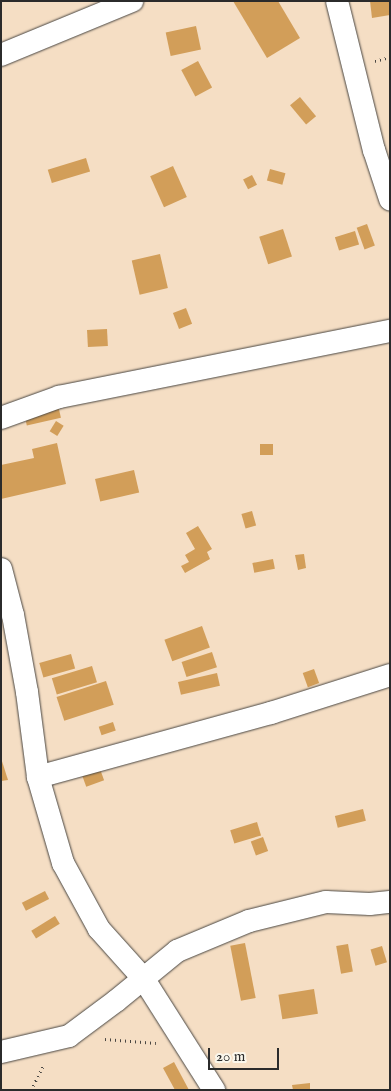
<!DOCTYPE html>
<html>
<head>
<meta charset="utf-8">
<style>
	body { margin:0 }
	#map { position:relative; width:391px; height:1091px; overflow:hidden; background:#f5dec4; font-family:"IM FELL English",serif }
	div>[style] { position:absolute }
	.building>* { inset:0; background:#d29e59; transform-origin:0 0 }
	.path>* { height:3px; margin-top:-1.5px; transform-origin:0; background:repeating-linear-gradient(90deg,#494642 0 1px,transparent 0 5px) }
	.roads { filter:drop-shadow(0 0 1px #494642) drop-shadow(0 0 1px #494642) }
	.minor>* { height:22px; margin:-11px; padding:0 11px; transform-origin:11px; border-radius:11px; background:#fff }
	span { translate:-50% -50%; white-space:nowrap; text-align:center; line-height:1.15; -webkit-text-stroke:4.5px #fbf7ec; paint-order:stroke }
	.frame { position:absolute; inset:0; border:2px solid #2b2b2b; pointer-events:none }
	.scale { position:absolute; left:208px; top:1048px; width:71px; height:22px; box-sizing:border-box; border:2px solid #2b2b2b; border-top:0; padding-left:6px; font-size:15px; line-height:18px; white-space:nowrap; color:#2b2b2b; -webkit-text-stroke:4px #fbf7ec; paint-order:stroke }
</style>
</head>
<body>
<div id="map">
	<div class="building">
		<div style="clip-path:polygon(233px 1px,278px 1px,300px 38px,267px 58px)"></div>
		<div style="clip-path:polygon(370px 1px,390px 1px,390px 15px,372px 18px)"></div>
		<div style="left:196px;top:26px;width:24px;height:31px;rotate:78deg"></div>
		<div style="left:198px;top:61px;width:30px;height:19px;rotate:62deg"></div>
		<div style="left:300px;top:97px;width:25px;height:13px;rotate:50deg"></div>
		<div style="left:86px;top:158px;width:14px;height:40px;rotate:73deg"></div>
		<div style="left:173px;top:166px;width:34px;height:25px;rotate:66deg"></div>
		<div style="left:270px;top:169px;width:16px;height:12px;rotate:15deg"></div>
		<div style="left:252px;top:175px;width:11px;height:10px;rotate:63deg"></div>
		<div style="left:367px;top:224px;width:23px;height:11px;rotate:70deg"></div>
		<div style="left:283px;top:229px;width:29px;height:25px;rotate:72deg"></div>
		<div style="left:355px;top:231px;width:14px;height:21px;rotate:73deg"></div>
		<div style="left:160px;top:254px;width:35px;height:29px;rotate:77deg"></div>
		<div style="left:186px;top:308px;width:17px;height:14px;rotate:69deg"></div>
		<div style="left:107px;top:329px;width:17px;height:20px;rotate:87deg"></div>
		<div style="left:58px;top:405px;width:13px;height:35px;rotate:77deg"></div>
		<div style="left:56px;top:421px;width:9px;height:12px;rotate:32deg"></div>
		<div style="clip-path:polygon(57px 443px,66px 484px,1px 499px,1px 465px,34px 458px,32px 449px)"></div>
		<div style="left:260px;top:444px;width:13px;height:11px"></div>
		<div style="left:134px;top:470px;width:23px;height:40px;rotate:77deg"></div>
		<div style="left:252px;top:511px;width:15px;height:11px;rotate:74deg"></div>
		<div style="clip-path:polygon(198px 526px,212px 549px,207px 552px,210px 559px,185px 573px,181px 566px,189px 562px,185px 555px,195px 549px,186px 533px)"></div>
		<div style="clip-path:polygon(304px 554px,306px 568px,298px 570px,295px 555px)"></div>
		<div style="left:273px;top:559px;width:10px;height:21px;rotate:79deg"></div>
		<div style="left:202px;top:626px;width:23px;height:40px;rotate:70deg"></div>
		<div style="left:212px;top:652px;width:16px;height:32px;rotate:72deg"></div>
		<div style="left:71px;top:654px;width:15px;height:33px;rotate:74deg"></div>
		<div style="left:92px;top:666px;width:17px;height:42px;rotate:73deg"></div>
		<div style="left:314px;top:669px;width:15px;height:12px;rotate:70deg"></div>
		<div style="left:217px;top:673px;width:13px;height:40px;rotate:77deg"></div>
		<div style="left:106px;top:681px;width:25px;height:52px;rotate:72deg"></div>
		<div style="left:113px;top:722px;width:9px;height:15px;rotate:72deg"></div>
		<div style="clip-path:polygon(1px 758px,8px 780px,1px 781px)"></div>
		<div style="left:100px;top:769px;width:12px;height:19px;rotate:70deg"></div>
		<div style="left:363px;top:809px;width:12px;height:29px;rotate:76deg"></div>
		<div style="left:257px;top:822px;width:14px;height:28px;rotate:73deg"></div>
		<div style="left:263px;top:837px;width:15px;height:13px;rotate:70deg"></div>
		<div style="left:45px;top:891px;width:9px;height:26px;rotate:63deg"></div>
		<div style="left:55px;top:916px;width:9px;height:28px;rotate:58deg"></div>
		<div style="left:245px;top:943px;width:56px;height:15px;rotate:79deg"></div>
		<div style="left:348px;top:944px;width:28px;height:12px;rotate:80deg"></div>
		<div style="left:382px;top:946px;width:17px;height:12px;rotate:73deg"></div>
		<div style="left:314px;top:989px;width:25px;height:36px;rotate:81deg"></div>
		<div style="clip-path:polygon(174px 1062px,189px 1090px,175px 1090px,163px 1068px)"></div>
		<div style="clip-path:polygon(310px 1083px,310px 1090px,293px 1090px,292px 1085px)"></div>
	</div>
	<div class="path">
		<div style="left:375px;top:61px;width:16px;rotate:-15deg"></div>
		<div style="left:105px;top:1039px;width:51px;rotate:4.5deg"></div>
		<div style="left:31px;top:1090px;width:27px;rotate:-63deg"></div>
	</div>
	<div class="roads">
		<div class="minor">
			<div style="left:337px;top:1px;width:154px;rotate:76.1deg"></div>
			<div style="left:374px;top:150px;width:52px;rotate:71.9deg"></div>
			<div style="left:1px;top:55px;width:142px;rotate:-22.4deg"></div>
			<div style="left:1px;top:418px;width:62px;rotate:-19.9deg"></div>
			<div style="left:59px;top:397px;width:338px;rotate:-11.3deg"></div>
			<div style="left:1px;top:569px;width:48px;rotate:75.4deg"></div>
			<div style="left:13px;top:615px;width:78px;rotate:79.7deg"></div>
			<div style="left:27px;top:692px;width:86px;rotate:82.6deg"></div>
			<div style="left:38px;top:777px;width:90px;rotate:73.8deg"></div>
			<div style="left:63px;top:863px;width:75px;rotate:61.4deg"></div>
			<div style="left:99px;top:929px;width:66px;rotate:48.1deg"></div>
			<div style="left:143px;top:978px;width:133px;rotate:57.6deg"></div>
			<div style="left:38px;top:777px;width:242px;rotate:-15.4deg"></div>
			<div style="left:271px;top:713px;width:125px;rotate:-17.7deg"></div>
			<div style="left:1px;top:1052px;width:70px;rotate:-13.2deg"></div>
			<div style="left:69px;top:1036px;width:59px;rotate:-36.7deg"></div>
			<div style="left:116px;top:1001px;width:79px;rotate:-39.3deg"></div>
			<div style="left:177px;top:951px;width:78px;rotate:-22.6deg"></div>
			<div style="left:249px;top:921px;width:79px;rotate:-13.9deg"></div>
			<div style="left:326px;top:902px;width:44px;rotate:2.6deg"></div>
			<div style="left:370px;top:904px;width:20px;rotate:-6deg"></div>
		</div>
	</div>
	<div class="frame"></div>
	<div class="scale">20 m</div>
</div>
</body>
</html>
